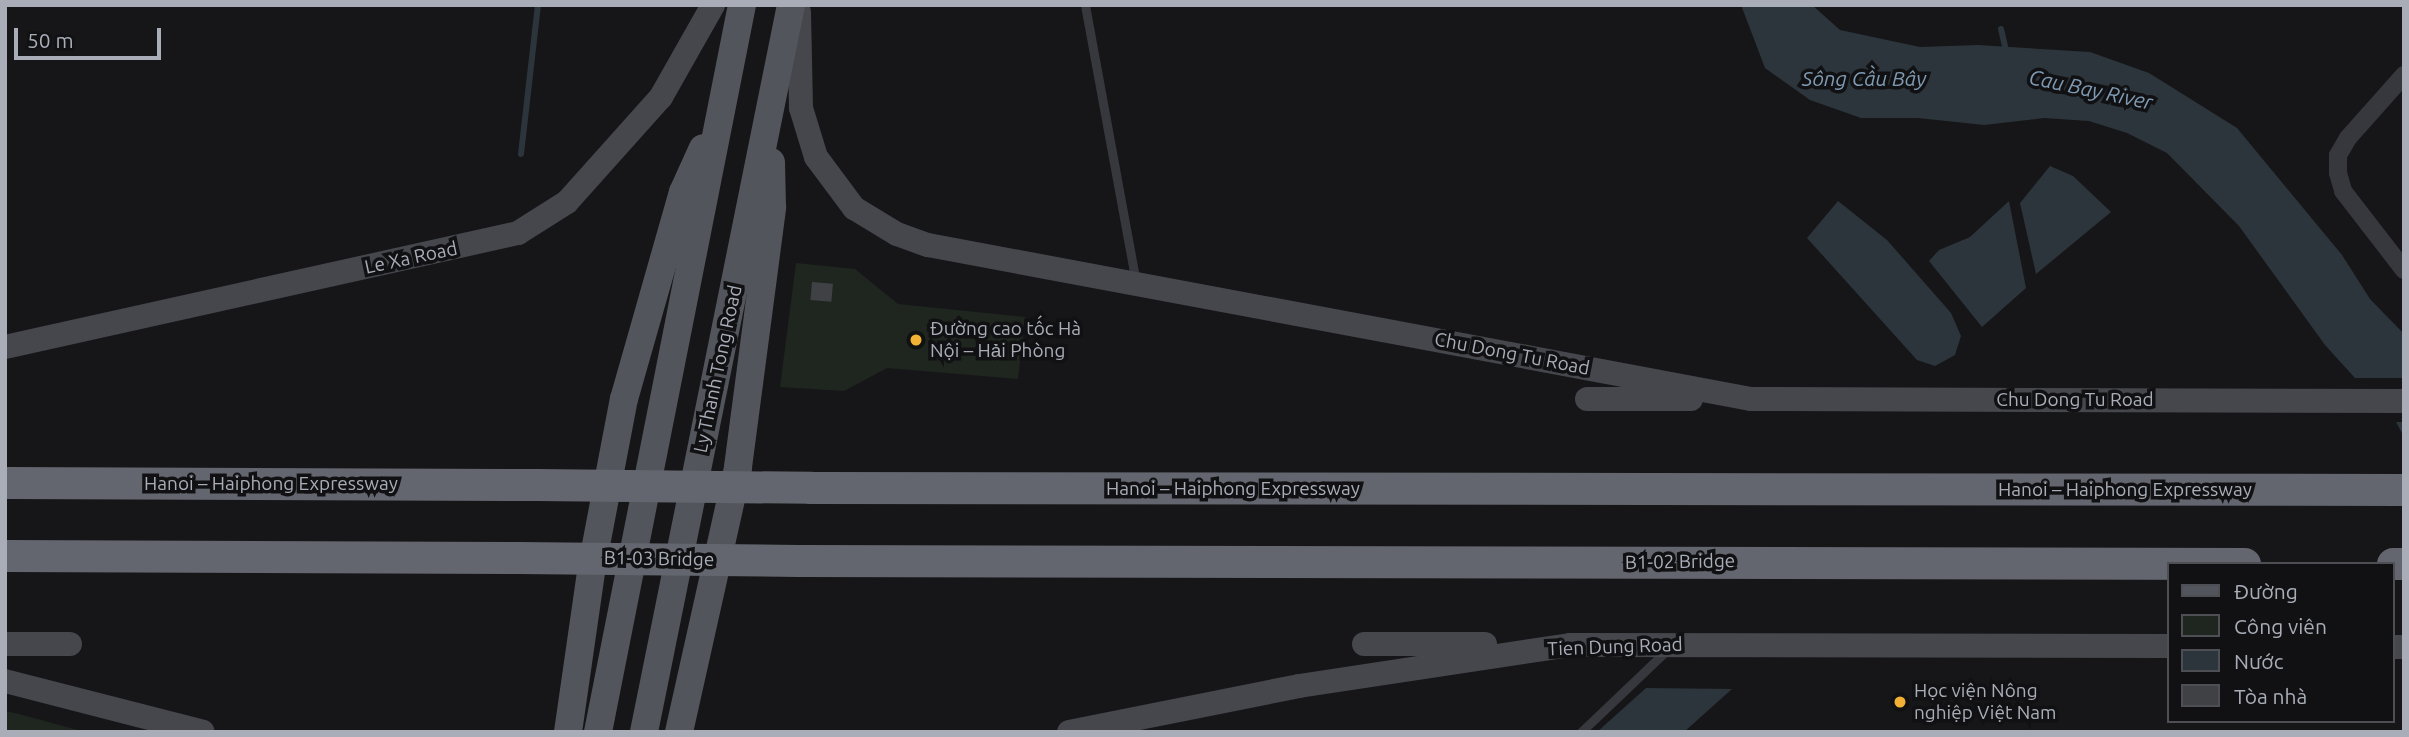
<!DOCTYPE html>
<html>
<head>
<meta charset="utf-8">
<style>
	body { margin:0 }
	#map { position:relative; width:2409px; height:737px; overflow:hidden; background:#161618; font-family:Ubuntu,sans-serif }
	div>[style] { position:absolute }
	.green>* { inset:0; background:#1e261f }
	.water>* { inset:0; background:#2c353c }
	.pier>* { inset:0; background:#161618 }
	.stream>* { height:6px; margin:-3px; padding:0 3px; transform-origin:3px; border-radius:3px; background:#2c353c }
	.building>* { inset:0; background:#404145; transform-origin:0 0 }
	.lane>* { height:9px; margin:-4.5px; padding:0 4.5px; transform-origin:4.5px; border-radius:4.5px; background:#37383d }
	.street>* { height:18px; margin:-9px; padding:0 9px; transform-origin:9px; border-radius:9px; background:#37383d }
	.secondary>* { height:24px; margin:-12px; padding:0 12px; transform-origin:12px; border-radius:12px; background:#45474d }
	.primary>* { height:28px; margin:-14px; padding:0 14px; transform-origin:14px; border-radius:14px; background:#53555c }
	.highway>* { height:32px; margin:-16px; padding:0 16px; transform-origin:16px; border-radius:16px; background:#63666e }
	.highway-bridge>* { height:32px; margin:-16px; padding:0 16px; transform-origin:16px; border-radius:16px; background:#63666e }
	.dots>* { width:19px; height:19px; translate:-50% -50%; box-sizing:border-box; border:4px solid #111113; border-radius:50% }
	span { translate:-50% -50%; white-space:nowrap; text-align:center; line-height:1.15; -webkit-text-stroke:7px #111113; paint-order:stroke }
	.street-label { font-size:19px; color:#a8adb8 }
	.poi-label { font-size:19px; color:#a8adb8 }
	.left { translate:0 -50%; text-align:left }
	.water-label { font-size:21px; color:#7f9bb3; font-style:italic }
	.frame { position:absolute; inset:0; border:7px solid #a8adb8; pointer-events:none }
	.legend { position:absolute; left:2167px; top:562px; width:228px; height:161px; box-sizing:border-box; background:#111113; border:2px solid #4d4f55; margin:0; padding:9px 12px; list-style:none; font-size:21px; color:#a8adb8 }
	.legend li { display:flex; align-items:center; gap:14px; height:35px }
	.legend b { width:35px; border:2px solid #4d4f55 }
	.scale { position:absolute; left:14px; top:28px; width:147px; height:32px; box-sizing:border-box; border:4px solid #a8adb8; border-top:0; padding-left:9px; font-size:21px; line-height:24px; white-space:nowrap; color:#a8adb8; -webkit-text-stroke:5px #111113; paint-order:stroke }
</style>
</head>
<body>
<div id="map">
	<div class="green">
		<div style="clip-path:polygon(796px 263px,855px 269px,898px 304px,1025px 317px,1018px 379px,887px 368px,844px 391px,780px 387px)"></div>
		<div style="clip-path:polygon(5px 711px,19px 714px,85px 732px,5px 732px)"></div>
	</div>
	<div class="water">
		<div style="clip-path:polygon(1741px 5px,1812px 5px,1840px 30px,1920px 47px,1978px 45px,2090px 52px,2149px 73px,2237px 128px,2342px 255px,2370px 299px,2404px 334px,2404px 437px,2381px 394px,2364px 388px,2325px 345px,2239px 226px,2167px 153px,2127px 133px,2089px 121px,2044px 118px,1984px 125px,1918px 118px,1861px 118px,1810px 100px,1765px 68px)"></div>
		<div style="clip-path:polygon(2050px 166px,2073px 176px,2111px 212px,2036px 274px,2020px 203px)"></div>
		<div style="clip-path:polygon(1838px 201px,1887px 240px,1951px 313px,1961px 336px,1955px 355px,1935px 366px,1917px 360px,1807px 238px)"></div>
		<div style="clip-path:polygon(2009px 201px,2026px 288px,1982px 327px,1929px 261px,1939px 250px,1970px 237px)"></div>
		<div style="clip-path:polygon(1646px 688px,1732px 689px,1684px 732px,1597px 732px)"></div>
	</div>
	<div class="pier">
		<div style="clip-path:polygon(2350px 378px,2404px 378px,2404px 422px,2392px 422px,2378px 396px,2362px 390px)"></div>
	</div>
	<div class="stream">
		<div style="left:2001px;top:29px;width:26px;rotate:77deg"></div>
		<div style="left:521px;top:154px;width:150px;rotate:-83.5deg"></div>
	</div>
	<div class="building">
		<div style="left:812px;top:282px;width:21px;height:18px;rotate:5deg"></div>
	</div>
	<div class="lane">
		<div style="left:1085px;top:5px;width:282px;rotate:79.6deg"></div>
		<div style="left:1581px;top:732px;width:117px;rotate:-43.6deg"></div>
	</div>
	<div class="street">
		<div style="left:2404px;top:75px;width:84px;rotate:131.6deg"></div>
		<div style="left:2348px;top:138px;width:20px;rotate:120deg"></div>
		<div style="left:2338px;top:155px;width:18px;rotate:90deg"></div>
		<div style="left:2338px;top:173px;width:19px;rotate:74deg"></div>
		<div style="left:2343px;top:191px;width:100px;rotate:52.3deg"></div>
	</div>
	<div class="secondary">
		<div style="left:799px;top:12px;width:96px;rotate:88.8deg"></div>
		<div style="left:801px;top:108px;width:51px;rotate:73deg"></div>
		<div style="left:816px;top:157px;width:64px;rotate:53.3deg"></div>
		<div style="left:854px;top:208px;width:50px;rotate:31.2deg"></div>
		<div style="left:897px;top:234px;width:33px;rotate:20deg"></div>
		<div style="left:928px;top:245px;width:837px;rotate:10.6deg"></div>
		<div style="left:1751px;top:399px;width:653px;rotate:0.18deg"></div>
		<div style="left:5px;top:347px;width:526px;rotate:-12.53deg"></div>
		<div style="left:518px;top:233px;width:58px;rotate:-32.3deg"></div>
		<div style="left:567px;top:202px;width:141px;rotate:-48.2deg"></div>
		<div style="left:661px;top:97px;width:106px;rotate:-60.5deg"></div>
		<div style="left:1587px;top:399px;width:104px"></div>
		<div style="left:5px;top:644px;width:65px"></div>
		<div style="left:1364px;top:644px;width:121px"></div>
		<div style="left:2393px;top:647px;width:11px"></div>
		<div style="left:5px;top:681px;width:204px;rotate:14.4deg"></div>
		<div style="left:1069px;top:732px;width:235px;rotate:-11.3deg"></div>
		<div style="left:1299px;top:686px;width:274px;rotate:-8.6deg"></div>
		<div style="left:1570px;top:645px;width:599px;rotate:0.1deg"></div>
	</div>
	<div class="primary">
		<div style="left:568px;top:732px;width:168px;rotate:-81.8deg"></div>
		<div style="left:592px;top:566px;width:170px;rotate:-79.2deg"></div>
		<div style="left:624px;top:399px;width:215px;rotate:-74.1deg"></div>
		<div style="left:683px;top:192px;width:48px;rotate:-65.6deg"></div>
		<div style="left:598px;top:732px;width:741px;rotate:-78.8deg"></div>
		<div style="left:644px;top:732px;width:742px;rotate:-78.57deg"></div>
		<div style="left:679px;top:732px;width:271px;rotate:-77.4deg"></div>
		<div style="left:738px;top:467px;width:262px;rotate:-82.5deg"></div>
		<div style="left:772px;top:207px;width:45px;rotate:-91.3deg"></div>
	</div>
	<div class="highway">
		<div style="left:5px;top:483px;width:532px;rotate:0.22deg"></div>
		<div style="left:811px;top:488px;width:1593px;rotate:0.07deg"></div>
		<div style="left:5px;top:556px;width:513px;rotate:0.22deg"></div>
		<div style="left:799px;top:561px;width:1446px;rotate:0.12deg"></div>
		<div style="left:2393px;top:564px;width:11px"></div>
	</div>
	<div class="highway-bridge">
		<div style="left:537px;top:485px;width:274px;rotate:0.6deg"></div>
		<div style="left:518px;top:558px;width:281px;rotate:0.6deg"></div>
	</div>
	<div class="dots">
		<div style="left:916px;top:340px;background:#f2b134"></div>
		<div style="left:1900px;top:702px;background:#f2b134"></div>
	</div>
	<div class="street-label">
		<span style="left:411px;top:258px;rotate:-12deg">Le Xa Road</span>
		<span style="left:1512px;top:354px;rotate:11deg">Chu Dong Tu Road</span>
		<span style="left:718px;top:369px;rotate:-78deg">Ly Thanh Tong Road</span>
		<span style="left:2075px;top:400px">Chu Dong Tu Road</span>
		<span style="left:271px;top:484px">Hanoi – Haiphong Expressway</span>
		<span style="left:1233px;top:489px">Hanoi – Haiphong Expressway</span>
		<span style="left:2125px;top:490px">Hanoi – Haiphong Expressway</span>
		<span style="left:659px;top:559px;rotate:1deg">B1-03 Bridge</span>
		<span style="left:1680px;top:562px;rotate:-1deg">B1-02 Bridge</span>
		<span style="left:1615px;top:647px;rotate:-2deg">Tien Dung Road</span>
	</div>
	<div class="poi-label">
		<span class="left" style="left:930px;top:340px">Đường cao tốc Hà<br>Nội – Hải Phòng</span>
		<span class="left" style="left:1914px;top:702px">Học viện Nông<br>nghiệp Việt Nam</span>
	</div>
	<div class="water-label">
		<span style="left:1864px;top:78px">Sông Cầu Bây</span>
		<span style="left:2091px;top:89px;rotate:12deg">Cau Bay River</span>
	</div>
	<div class="frame"></div>
	<ul class="legend">
	<li><b style="height:9px;background:#53555c"></b>Đường</li>
	<li><b style="height:19px;background:#1e261f"></b>Công viên</li>
	<li><b style="height:19px;background:#2c353c"></b>Nước</li>
	<li><b style="height:19px;background:#404145"></b>Tòa nhà</li>
	</ul>
	<div class="scale">50 m</div>
</div>
</body>
</html>
